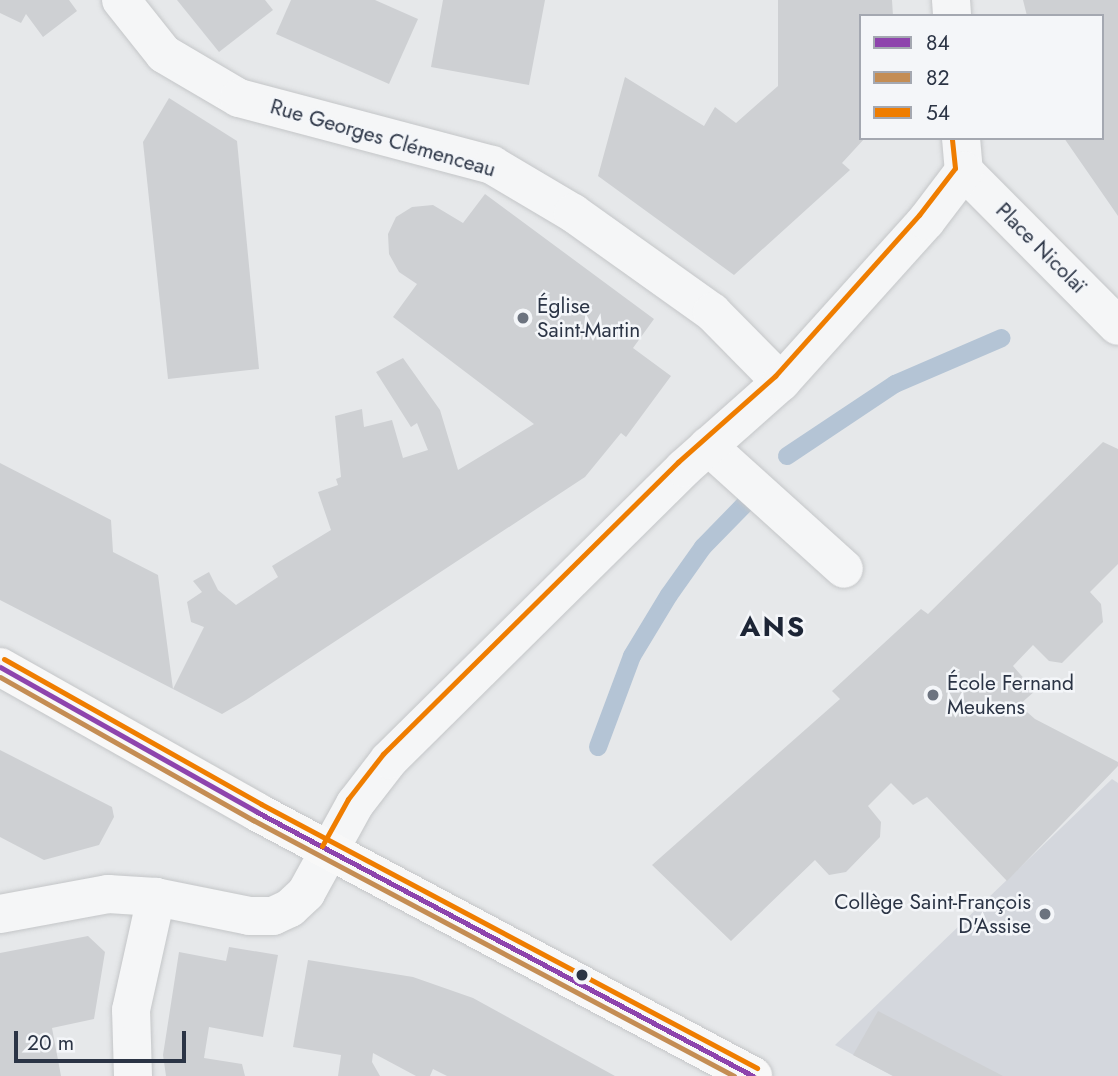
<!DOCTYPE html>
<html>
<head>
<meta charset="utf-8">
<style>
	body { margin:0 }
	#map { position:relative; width:1118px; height:1076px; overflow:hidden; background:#e6e8ea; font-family:Jost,sans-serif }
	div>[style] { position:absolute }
	.built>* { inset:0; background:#d4d7dd }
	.stream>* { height:18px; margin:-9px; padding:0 9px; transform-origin:9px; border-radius:9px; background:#b4c4d5 }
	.building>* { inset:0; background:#ced0d3 }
	.roads { filter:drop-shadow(0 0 2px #c4c6c8) drop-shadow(0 0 2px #c4c6c8) }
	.street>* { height:38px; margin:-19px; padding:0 19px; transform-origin:19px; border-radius:19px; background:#f5f6f7 }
	.primary>* { height:38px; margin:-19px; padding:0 19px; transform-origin:19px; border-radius:19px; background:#f8f8f8 }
	.bus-1>* { height:5px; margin:-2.5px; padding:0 2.5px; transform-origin:2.5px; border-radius:2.5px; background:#8e44ad }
	.bus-2>* { height:5px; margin:-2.5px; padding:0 2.5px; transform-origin:2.5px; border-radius:2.5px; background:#c48d54 }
	.bus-3>* { height:5px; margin:-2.5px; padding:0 2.5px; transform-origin:2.5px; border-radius:2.5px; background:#ef7d00 }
	.dots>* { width:19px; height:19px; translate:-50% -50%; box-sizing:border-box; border:4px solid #f4f6f9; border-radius:50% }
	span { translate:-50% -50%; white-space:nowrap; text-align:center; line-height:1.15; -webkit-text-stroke:5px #f4f6f9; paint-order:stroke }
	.street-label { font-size:21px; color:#2b3445 }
	.poi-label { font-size:21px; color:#2b3445 }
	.left { translate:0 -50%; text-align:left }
	.right { translate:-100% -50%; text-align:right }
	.district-label { font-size:28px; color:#1d2536; font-weight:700; letter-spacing:2px }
	.legend { position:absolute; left:859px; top:14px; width:245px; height:126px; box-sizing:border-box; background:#f4f6f9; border:2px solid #a4a8b1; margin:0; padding:9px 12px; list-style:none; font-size:21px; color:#2b3445 }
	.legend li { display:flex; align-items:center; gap:14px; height:35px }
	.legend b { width:35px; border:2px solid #a4a8b1 }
	.scale { position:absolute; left:14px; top:1031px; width:172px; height:32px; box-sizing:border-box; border:4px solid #2b3445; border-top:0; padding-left:9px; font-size:21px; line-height:24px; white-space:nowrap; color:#2b3445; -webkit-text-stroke:5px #f4f6f9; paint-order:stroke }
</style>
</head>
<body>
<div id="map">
	<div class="built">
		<div style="clip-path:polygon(1112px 779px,1118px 783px,1118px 1076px,893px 1076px,835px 1045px)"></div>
	</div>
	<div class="stream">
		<div style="left:787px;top:456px;width:130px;rotate:-33.7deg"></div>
		<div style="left:895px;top:384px;width:116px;rotate:-23.3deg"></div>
		<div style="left:598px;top:747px;width:97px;rotate:-69.5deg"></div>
		<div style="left:632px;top:656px;width:71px;rotate:-58.8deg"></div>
		<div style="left:669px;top:595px;width:59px;rotate:-54.7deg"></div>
		<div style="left:703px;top:547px;width:62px;rotate:-45.7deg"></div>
	</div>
	<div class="building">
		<div style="clip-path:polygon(0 0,69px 0,77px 11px,43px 37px,26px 14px,21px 23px,0 13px)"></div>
		<div style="clip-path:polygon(177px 0,265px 0,273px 10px,219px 52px)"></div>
		<div style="clip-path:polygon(291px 0,375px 0,418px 19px,389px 84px,276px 34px)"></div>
		<div style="clip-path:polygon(443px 0,545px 0,529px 85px,431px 67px)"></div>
		<div style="clip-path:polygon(778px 0,892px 0,893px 16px,861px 16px,861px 138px,865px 138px,842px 163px,850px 170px,734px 275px,598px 176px,625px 77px,704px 126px,715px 107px,736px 123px,778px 86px)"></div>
		<div style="clip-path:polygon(1023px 0,1118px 0,1118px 216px,1064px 138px,1102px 138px,1102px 16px,1027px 16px)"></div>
		<div style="clip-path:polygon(169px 98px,237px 141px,259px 369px,168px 379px,143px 142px)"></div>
		<div style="clip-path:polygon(485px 194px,654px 319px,633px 348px,671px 376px,626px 437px,621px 433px,585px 477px,246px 700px,222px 714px,173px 689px,204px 627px,191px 622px,187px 602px,202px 592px,193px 581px,209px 572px,218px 590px,236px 605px,278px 577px,272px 566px,331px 530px,318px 492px,338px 485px,336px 479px,341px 477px,335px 416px,362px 409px,364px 427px,392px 420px,403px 458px,428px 450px,417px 423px,411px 427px,376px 372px,403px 358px,440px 410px,458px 470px,534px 424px,393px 317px,417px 284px,399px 272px,389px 254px,388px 234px,396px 217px,412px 207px,433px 205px,463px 223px)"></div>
		<div style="clip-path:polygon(1103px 442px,1118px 449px,1118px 564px,1090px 592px,1101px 604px,1103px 622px,1062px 663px,1049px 661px,1033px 645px,1013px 666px,1035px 691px,1019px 705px,1035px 719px,1118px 762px,1118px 766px,1007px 881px,927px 797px,913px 805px,891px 783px,868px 806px,881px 822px,880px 837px,846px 872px,829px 875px,815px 860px,731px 941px,652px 865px,840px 699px,832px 691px,921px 609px,928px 614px)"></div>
		<div style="clip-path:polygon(0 463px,111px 520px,113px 552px,158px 575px,173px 689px,0 600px)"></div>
		<div style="clip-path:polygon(0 750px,112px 807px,114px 817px,99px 845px,44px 860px,0 837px)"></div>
		<div style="clip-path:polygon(88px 936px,105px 952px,94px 1019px,52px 1028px,61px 1076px,0 1076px,0 953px)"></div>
		<div style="clip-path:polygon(229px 947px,278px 955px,263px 1037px,209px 1027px,204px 1058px,242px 1064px,245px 1076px,166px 1076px,163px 1055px,179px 952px,226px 961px)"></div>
		<div style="clip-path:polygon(308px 960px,413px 977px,473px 998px,615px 1076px,447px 1076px,433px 1069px,430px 1076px,416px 1076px,373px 1053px,372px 1062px,380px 1076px,338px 1076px,341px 1055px,293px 1047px)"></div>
		<div style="clip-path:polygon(878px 1011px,1003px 1076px,893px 1076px,853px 1055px)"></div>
	</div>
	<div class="roads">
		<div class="street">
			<div style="left:121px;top:0;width:69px;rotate:51.5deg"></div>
			<div style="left:164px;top:54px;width:87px;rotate:30.4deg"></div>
			<div style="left:239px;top:98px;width:262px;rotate:14.8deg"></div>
			<div style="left:492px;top:165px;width:94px;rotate:30.7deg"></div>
			<div style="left:573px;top:213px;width:171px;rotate:35.5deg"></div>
			<div style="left:712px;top:312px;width:98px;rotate:45.4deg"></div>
			<div style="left:951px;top:0;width:16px;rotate:86deg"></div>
			<div style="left:961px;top:138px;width:33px;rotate:85deg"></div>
			<div style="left:964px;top:171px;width:218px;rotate:45.2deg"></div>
			<div style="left:708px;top:446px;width:183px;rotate:42.1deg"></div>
			<div style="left:0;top:914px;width:110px;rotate:-10.5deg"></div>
			<div style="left:108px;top:894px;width:48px;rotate:3.6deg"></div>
			<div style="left:156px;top:897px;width:95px;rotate:11.5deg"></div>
			<div style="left:249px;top:916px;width:24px"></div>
			<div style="left:273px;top:916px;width:19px;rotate:-25deg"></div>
			<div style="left:290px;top:908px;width:22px;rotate:-43deg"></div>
			<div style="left:306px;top:893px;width:102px;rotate:-61.2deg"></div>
			<div style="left:355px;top:804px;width:56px;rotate:-52.3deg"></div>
			<div style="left:389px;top:760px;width:415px;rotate:-44.7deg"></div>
			<div style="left:684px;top:468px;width:130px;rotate:-41.6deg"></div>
			<div style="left:781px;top:382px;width:217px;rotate:-48deg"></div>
			<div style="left:926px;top:221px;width:63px;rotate:-52.8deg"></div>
			<div style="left:133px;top:1076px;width:66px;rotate:-91.7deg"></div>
			<div style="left:131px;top:1010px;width:116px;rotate:-77.5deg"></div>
		</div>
		<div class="primary">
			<div style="left:0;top:667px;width:295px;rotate:29.4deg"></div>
			<div style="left:257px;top:812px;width:562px;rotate:28.02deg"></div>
		</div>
	</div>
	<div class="bus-1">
		<div style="left:0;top:667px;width:295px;rotate:29.4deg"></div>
		<div style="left:257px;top:812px;width:562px;rotate:28.02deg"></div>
	</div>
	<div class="bus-2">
		<div style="left:0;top:677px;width:291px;rotate:29.5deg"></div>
		<div style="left:253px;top:820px;width:545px;rotate:28.02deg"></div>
	</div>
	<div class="bus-3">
		<div style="left:4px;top:659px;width:295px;rotate:29.4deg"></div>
		<div style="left:261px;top:804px;width:562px;rotate:28.02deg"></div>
		<div style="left:322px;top:846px;width:54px;rotate:-61deg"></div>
		<div style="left:348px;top:799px;width:57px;rotate:-52.1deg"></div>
		<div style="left:383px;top:754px;width:415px;rotate:-44.7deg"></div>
		<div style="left:678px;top:462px;width:130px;rotate:-41.6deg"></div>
		<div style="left:775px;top:376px;width:216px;rotate:-48.2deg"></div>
		<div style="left:919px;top:215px;width:59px;rotate:-52.5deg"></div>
		<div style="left:955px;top:168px;width:29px;rotate:-96deg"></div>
	</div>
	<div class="dots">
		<div style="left:523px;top:318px;background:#6c737f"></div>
		<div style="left:933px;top:695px;background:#6c737f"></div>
		<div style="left:1045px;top:914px;background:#6c737f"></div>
		<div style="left:582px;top:975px;background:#2b3445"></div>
	</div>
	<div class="street-label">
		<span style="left:383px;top:138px;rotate:16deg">Rue Georges Clémenceau</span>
		<span style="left:1041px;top:248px;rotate:45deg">Place Nicolaï</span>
	</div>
	<div class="poi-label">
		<span class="left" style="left:537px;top:318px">Église<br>Saint-Martin</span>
		<span class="left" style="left:947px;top:695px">École Fernand<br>Meukens</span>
		<span class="right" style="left:1031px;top:914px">Collège Saint-François<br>D'Assise</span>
	</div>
	<div class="district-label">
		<span style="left:773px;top:627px">ANS</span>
	</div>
	<ul class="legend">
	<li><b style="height:9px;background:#8e44ad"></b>84</li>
	<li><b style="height:9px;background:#c48d54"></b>82</li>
	<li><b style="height:9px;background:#ef7d00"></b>54</li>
	</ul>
	<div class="scale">20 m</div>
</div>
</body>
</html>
